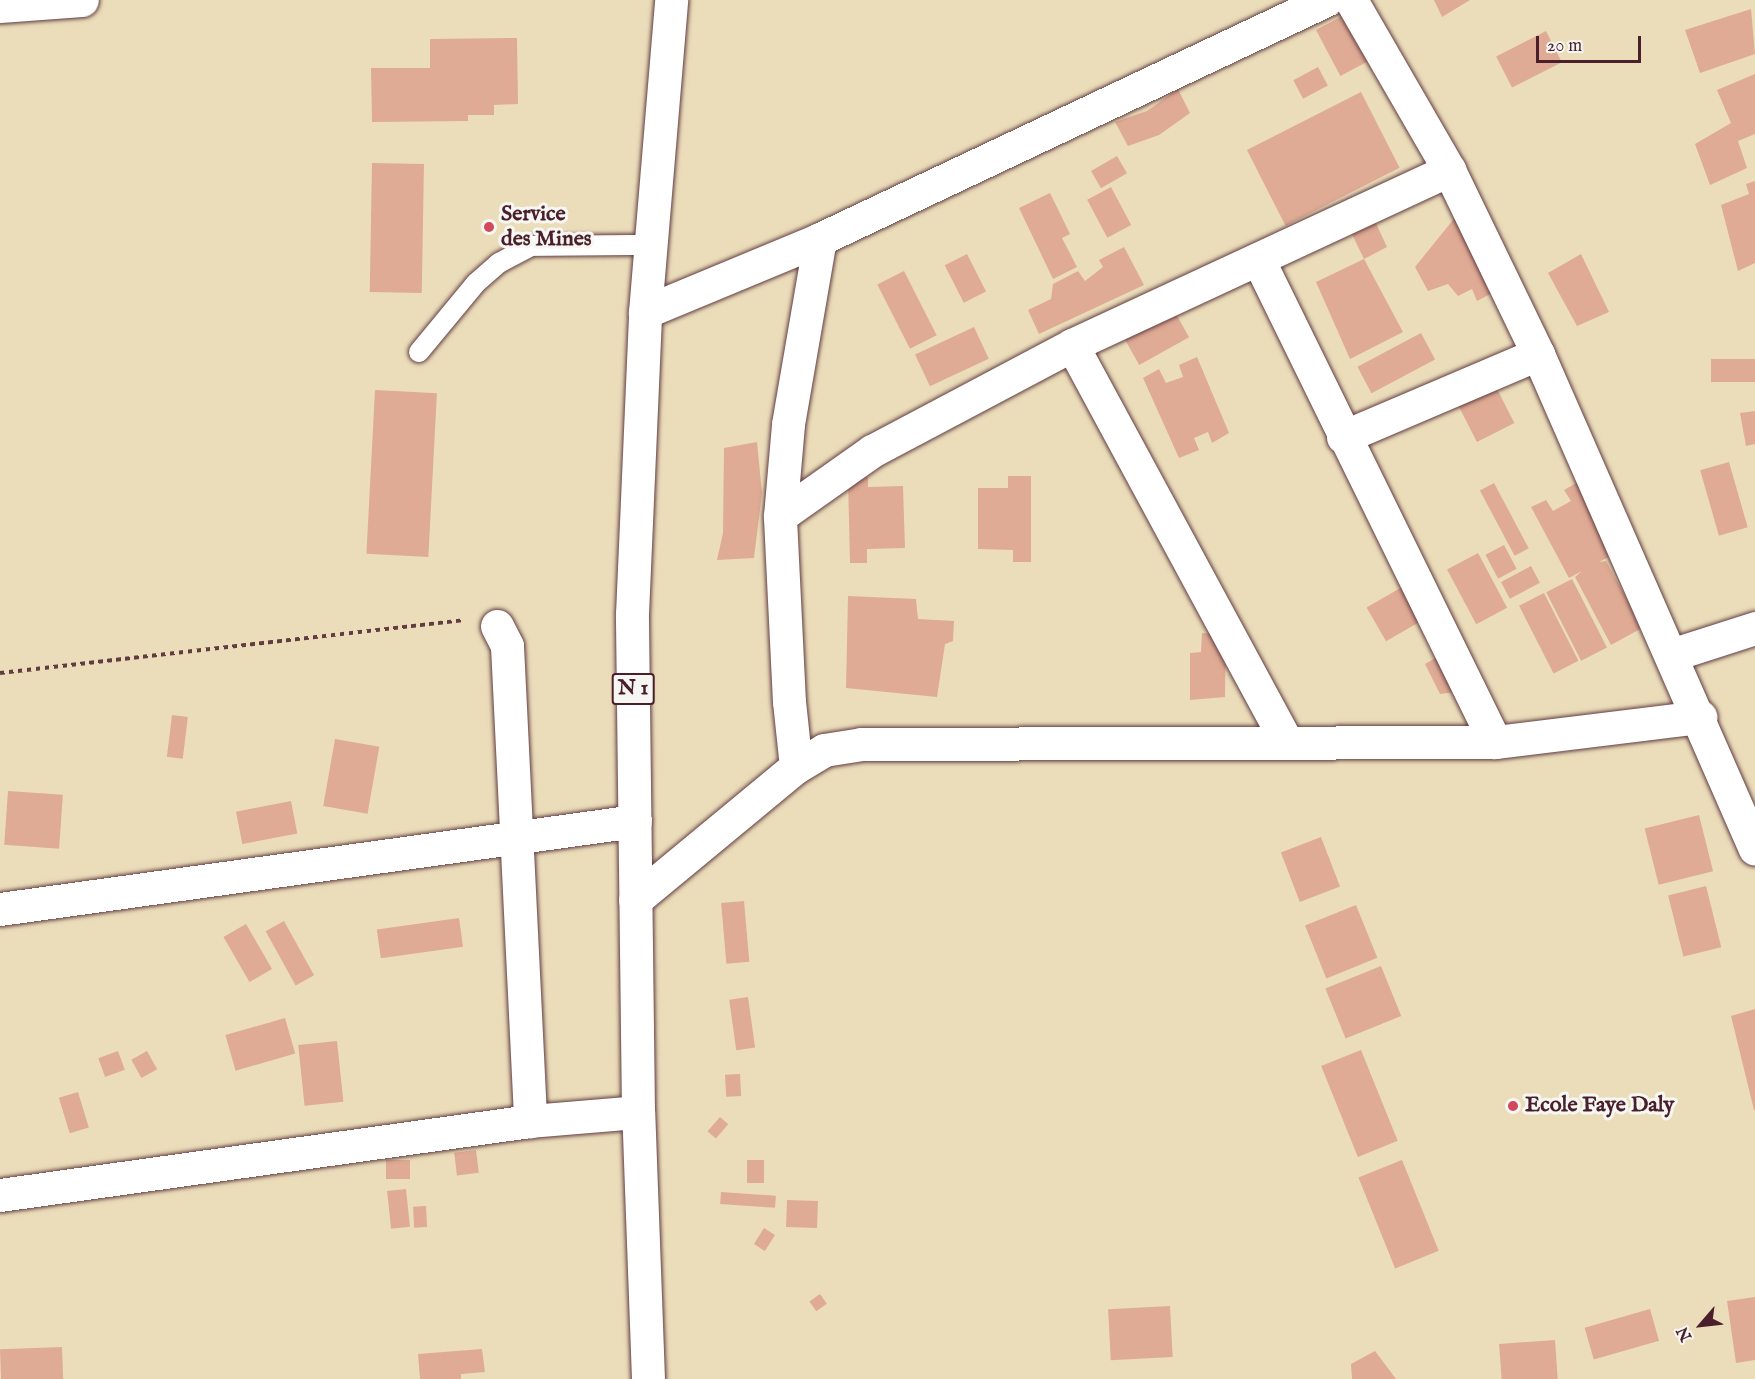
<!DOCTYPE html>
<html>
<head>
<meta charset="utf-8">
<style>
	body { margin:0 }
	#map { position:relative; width:1755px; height:1379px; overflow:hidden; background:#ebddba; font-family:"IM FELL English",serif }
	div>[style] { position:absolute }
	.building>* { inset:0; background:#dfab94; transform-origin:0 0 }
	.path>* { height:4px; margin-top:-2px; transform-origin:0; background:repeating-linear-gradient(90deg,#623c40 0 4.5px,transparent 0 9px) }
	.roads { filter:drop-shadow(0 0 2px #623c40) drop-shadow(0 0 2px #623c40) }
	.service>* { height:20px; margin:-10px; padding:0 10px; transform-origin:10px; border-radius:10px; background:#fff }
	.minor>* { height:33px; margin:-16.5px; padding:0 16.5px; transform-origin:16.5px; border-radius:16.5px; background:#fff }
	.tertiary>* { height:33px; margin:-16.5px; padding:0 16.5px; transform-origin:16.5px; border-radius:16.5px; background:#fff }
	.trunk>* { height:33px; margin:-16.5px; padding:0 16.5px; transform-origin:16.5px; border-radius:16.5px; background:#fff }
	.dots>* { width:16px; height:16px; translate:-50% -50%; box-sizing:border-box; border:3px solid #f6f6f2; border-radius:50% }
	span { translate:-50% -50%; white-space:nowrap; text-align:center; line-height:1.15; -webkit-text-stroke:6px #f6f6f2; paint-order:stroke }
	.shield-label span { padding:2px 4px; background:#f6f6f2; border:2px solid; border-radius:4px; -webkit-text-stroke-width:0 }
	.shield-label { font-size:21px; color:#4a1f2b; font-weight:700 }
	.poi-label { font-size:22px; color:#4a1f2b; font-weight:700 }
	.left { translate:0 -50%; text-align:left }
	.north { position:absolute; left:1671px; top:1295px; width:60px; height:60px; -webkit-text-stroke:4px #f6f6f2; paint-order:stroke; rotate:242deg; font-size:16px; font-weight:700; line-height:24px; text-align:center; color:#4a1f2b }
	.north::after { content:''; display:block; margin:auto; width:21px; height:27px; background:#4a1f2b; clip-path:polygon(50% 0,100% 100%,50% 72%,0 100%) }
	.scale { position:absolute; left:1536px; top:36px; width:105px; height:27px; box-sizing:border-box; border:3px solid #4a1f2b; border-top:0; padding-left:8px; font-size:18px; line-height:21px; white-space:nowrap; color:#4a1f2b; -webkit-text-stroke:4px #f6f6f2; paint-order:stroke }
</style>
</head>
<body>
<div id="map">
	<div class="building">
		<div style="clip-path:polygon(1434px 0,1470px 0,1442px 17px)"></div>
		<div style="clip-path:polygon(1751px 9px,1755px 54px,1700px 73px,1685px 30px)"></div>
		<div style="left:1346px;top:14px;width:52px;height:34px;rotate:62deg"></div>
		<div style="left:1546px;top:31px;width:35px;height:56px;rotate:63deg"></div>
		<div style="clip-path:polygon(517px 38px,518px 104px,494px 105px,494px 115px,468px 115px,468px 121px,372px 122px,371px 68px,430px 68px,430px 39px)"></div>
		<div style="left:1318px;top:67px;width:21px;height:28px;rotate:62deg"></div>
		<div style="clip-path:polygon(1755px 74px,1755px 134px,1738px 141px,1747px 168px,1710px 185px,1695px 144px,1731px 123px,1717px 90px)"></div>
		<div style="clip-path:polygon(1178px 89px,1190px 113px,1159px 135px,1128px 146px,1115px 122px,1147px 111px)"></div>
		<div style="left:1361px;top:92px;width:85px;height:128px;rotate:63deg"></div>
		<div style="left:1117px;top:156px;width:20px;height:30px;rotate:60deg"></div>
		<div style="left:372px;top:163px;width:52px;height:129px;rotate:1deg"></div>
		<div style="clip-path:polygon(1755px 181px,1755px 263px,1738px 271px,1721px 205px,1749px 194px,1746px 184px)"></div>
		<div style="left:1111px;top:187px;width:43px;height:27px;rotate:62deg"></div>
		<div style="clip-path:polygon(1050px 193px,1070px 234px,1062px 238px,1077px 267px,1053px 279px,1019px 208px)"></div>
		<div style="clip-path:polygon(1457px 215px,1494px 292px,1477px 301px,1472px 289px,1458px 296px,1448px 284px,1428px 291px,1415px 267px)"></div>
		<div style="clip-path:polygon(1373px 217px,1387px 247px,1364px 259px,1403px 332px,1350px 359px,1316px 282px,1364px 259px,1349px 228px)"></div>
		<div style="clip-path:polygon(1124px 247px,1144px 285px,1039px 334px,1028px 310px,1051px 299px,1053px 284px,1078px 271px,1085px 281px,1103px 267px,1099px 260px)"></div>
		<div style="left:967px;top:254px;width:42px;height:25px;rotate:63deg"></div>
		<div style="clip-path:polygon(1581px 254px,1609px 312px,1577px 326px,1548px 273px)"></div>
		<div style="left:904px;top:271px;width:72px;height:30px;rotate:63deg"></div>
		<div style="left:1175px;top:312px;width:29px;height:57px;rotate:61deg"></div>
		<div style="left:974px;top:327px;width:35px;height:65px;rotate:65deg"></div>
		<div style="left:1421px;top:333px;width:30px;height:72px;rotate:62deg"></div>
		<div style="clip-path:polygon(1197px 357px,1229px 433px,1212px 443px,1208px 432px,1194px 438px,1199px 450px,1179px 458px,1143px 378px,1159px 369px,1166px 383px,1183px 377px,1179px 365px)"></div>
		<div style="left:1755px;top:359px;width:23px;height:44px;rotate:90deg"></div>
		<div style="left:1493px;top:381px;width:47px;height:42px;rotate:63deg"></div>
		<div style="left:375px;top:390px;width:62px;height:164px;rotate:3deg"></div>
		<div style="clip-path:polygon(1755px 411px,1755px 444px,1746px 446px,1740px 413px)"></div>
		<div style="clip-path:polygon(757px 442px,762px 493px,754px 558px,717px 560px,723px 533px,724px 448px)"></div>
		<div style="left:1729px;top:462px;width:68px;height:30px;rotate:74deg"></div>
		<div style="clip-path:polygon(1008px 476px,1031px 476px,1031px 562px,1013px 562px,1013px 550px,978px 549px,978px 488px,1008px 488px)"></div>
		<div style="clip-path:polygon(868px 477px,868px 487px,903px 486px,905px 548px,867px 549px,867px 563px,850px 563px,848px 478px)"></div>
		<div style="clip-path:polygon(1580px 481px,1618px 552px,1599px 562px,1606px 561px,1642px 628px,1611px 645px,1575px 577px,1582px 571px,1569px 578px,1531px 507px,1546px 500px,1553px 511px,1571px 501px,1564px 490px)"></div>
		<div style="left:1494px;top:483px;width:74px;height:16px;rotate:62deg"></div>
		<div style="left:1504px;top:545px;width:27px;height:21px;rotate:62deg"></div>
		<div style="left:1478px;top:553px;width:62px;height:35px;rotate:62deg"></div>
		<div style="left:1531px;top:566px;width:19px;height:34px;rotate:62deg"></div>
		<div style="left:1572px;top:579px;width:77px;height:29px;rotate:63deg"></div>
		<div style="left:1409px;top:583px;width:39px;height:49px;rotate:60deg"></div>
		<div style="left:1544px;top:593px;width:76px;height:28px;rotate:63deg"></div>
		<div style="clip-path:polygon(848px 596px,916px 599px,918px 619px,954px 621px,953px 641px,945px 644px,937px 697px,846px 688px)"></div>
		<div style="clip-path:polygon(1202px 633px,1226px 635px,1225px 697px,1190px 700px,1190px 653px,1201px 652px)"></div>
		<div style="clip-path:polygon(1444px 653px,1464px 691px,1440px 694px,1425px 664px)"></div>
		<div style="left:172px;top:715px;width:16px;height:42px;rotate:7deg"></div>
		<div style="left:335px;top:739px;width:45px;height:68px;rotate:10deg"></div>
		<div style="left:8px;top:791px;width:55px;height:54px;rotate:4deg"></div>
		<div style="left:291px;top:801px;width:33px;height:56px;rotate:79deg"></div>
		<div style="left:1699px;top:815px;width:58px;height:56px;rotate:76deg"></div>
		<div style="left:1321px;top:837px;width:53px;height:43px;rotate:69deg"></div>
		<div style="left:1706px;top:886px;width:63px;height:39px;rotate:76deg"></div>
		<div style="left:744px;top:901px;width:61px;height:23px;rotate:85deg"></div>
		<div style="left:1356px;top:905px;width:57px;height:55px;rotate:68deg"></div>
		<div style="left:459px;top:918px;width:29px;height:83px;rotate:82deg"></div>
		<div style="left:284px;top:921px;width:62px;height:21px;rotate:61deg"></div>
		<div style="left:246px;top:924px;width:52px;height:26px;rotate:60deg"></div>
		<div style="left:1381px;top:966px;width:54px;height:60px;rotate:68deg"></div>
		<div style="left:748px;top:997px;width:51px;height:19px;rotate:82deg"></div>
		<div style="clip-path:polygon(1755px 1009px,1755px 1110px,1754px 1110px,1731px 1016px)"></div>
		<div style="left:285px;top:1018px;width:37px;height:62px;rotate:74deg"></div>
		<div style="left:337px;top:1041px;width:61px;height:39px;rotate:84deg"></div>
		<div style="left:1361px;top:1050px;width:98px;height:43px;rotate:68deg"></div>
		<div style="left:118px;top:1051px;width:20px;height:21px;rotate:70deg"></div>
		<div style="left:147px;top:1051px;width:21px;height:18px;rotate:61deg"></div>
		<div style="left:740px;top:1074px;width:22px;height:15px;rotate:87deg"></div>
		<div style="left:78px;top:1092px;width:37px;height:20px;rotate:73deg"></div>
		<div style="left:720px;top:1117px;width:11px;height:19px;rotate:41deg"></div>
		<div style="left:476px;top:1150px;width:23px;height:22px;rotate:83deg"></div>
		<div style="left:386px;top:1160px;width:24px;height:19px"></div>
		<div style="left:747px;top:1160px;width:17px;height:23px"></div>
		<div style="left:1402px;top:1160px;width:98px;height:47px;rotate:68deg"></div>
		<div style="left:406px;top:1189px;width:38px;height:19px;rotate:84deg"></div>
		<div style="left:721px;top:1192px;width:55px;height:12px;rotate:4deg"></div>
		<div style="left:787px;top:1200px;width:31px;height:27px;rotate:2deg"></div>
		<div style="left:426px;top:1206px;width:21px;height:13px;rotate:87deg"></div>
		<div style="left:764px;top:1228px;width:13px;height:19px;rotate:32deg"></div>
		<div style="left:820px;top:1294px;width:12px;height:13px;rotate:55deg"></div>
		<div style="clip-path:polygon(1755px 1297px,1755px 1360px,1736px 1363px,1727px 1301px)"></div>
		<div style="left:1170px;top:1306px;width:51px;height:62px;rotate:87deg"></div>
		<div style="left:1650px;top:1309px;width:33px;height:68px;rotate:74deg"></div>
		<div style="left:1555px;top:1340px;width:39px;height:56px;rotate:86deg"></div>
		<div style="left:62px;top:1347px;width:32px;height:62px;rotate:88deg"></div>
		<div style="clip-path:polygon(482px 1349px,485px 1372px,461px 1374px,461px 1379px,420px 1379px,418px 1354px)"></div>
		<div style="clip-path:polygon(1375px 1351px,1396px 1379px,1352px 1379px,1351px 1364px)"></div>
	</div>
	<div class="path">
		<div style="left:0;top:673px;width:467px;rotate:-6.5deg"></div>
	</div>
	<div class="roads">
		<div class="service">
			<div style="left:419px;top:352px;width:89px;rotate:-50.4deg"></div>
			<div style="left:476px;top:283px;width:30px;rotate:-41deg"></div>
			<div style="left:499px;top:263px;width:36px;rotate:-28deg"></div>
			<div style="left:531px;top:246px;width:120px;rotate:-0.5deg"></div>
		</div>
		<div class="minor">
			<div style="left:1351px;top:0;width:196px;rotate:60deg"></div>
			<div style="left:1449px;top:170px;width:204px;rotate:64.2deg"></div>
			<div style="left:1538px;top:354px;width:540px;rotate:66.33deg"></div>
			<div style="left:0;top:6px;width:82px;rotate:-4.2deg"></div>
			<div style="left:1258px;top:259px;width:538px;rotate:63.86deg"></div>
			<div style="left:1072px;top:345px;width:450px;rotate:61.6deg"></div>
			<div style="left:1343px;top:437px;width:212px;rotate:-23.1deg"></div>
			<div style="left:780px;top:516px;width:113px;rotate:-35.2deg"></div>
			<div style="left:872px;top:451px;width:226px;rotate:-27.9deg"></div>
			<div style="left:1072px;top:345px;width:416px;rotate:-24.9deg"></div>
			<div style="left:497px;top:626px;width:22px;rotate:63deg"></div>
			<div style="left:507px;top:646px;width:476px;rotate:87.2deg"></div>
			<div style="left:1671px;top:655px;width:88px;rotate:-17.8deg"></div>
			<div style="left:796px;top:767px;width:65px;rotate:-96.1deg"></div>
			<div style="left:789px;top:702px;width:186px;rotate:-92.8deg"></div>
			<div style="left:780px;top:516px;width:92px;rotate:-85deg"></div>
			<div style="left:788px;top:424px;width:188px;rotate:-80.2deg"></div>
			<div style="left:635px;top:900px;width:209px;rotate:-39.6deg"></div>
			<div style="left:796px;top:767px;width:33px;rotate:-31deg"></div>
			<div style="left:824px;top:750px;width:37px;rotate:-9deg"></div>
			<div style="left:861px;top:744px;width:634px;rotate:-0.18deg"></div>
			<div style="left:1495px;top:742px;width:207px;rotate:-7deg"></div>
			<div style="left:0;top:909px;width:641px;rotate:-7.89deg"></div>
			<div style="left:0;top:1195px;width:535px;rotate:-7.95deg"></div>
			<div style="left:530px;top:1121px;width:108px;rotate:-4.8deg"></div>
		</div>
		<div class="tertiary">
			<div style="left:645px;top:312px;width:190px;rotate:-22.6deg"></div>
			<div style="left:820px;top:239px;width:560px;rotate:-25.28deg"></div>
		</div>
		<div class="trunk">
			<div style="left:648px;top:1379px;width:267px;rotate:-92.1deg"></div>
			<div style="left:638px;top:1112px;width:498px;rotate:-90.7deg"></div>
			<div style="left:632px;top:614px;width:302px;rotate:-87.5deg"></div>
			<div style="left:645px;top:312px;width:313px;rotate:-85.2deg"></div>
		</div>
	</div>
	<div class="dots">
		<div style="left:489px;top:227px;background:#d1495b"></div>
		<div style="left:1513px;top:1106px;background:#d1495b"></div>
	</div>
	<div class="shield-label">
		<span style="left:633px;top:689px">N 1</span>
	</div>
	<div class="poi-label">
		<span class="left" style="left:501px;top:227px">Service<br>des Mines</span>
		<span class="left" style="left:1525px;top:1106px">Ecole Faye Daly</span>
	</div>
	<div class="north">N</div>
	<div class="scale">20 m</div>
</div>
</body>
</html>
